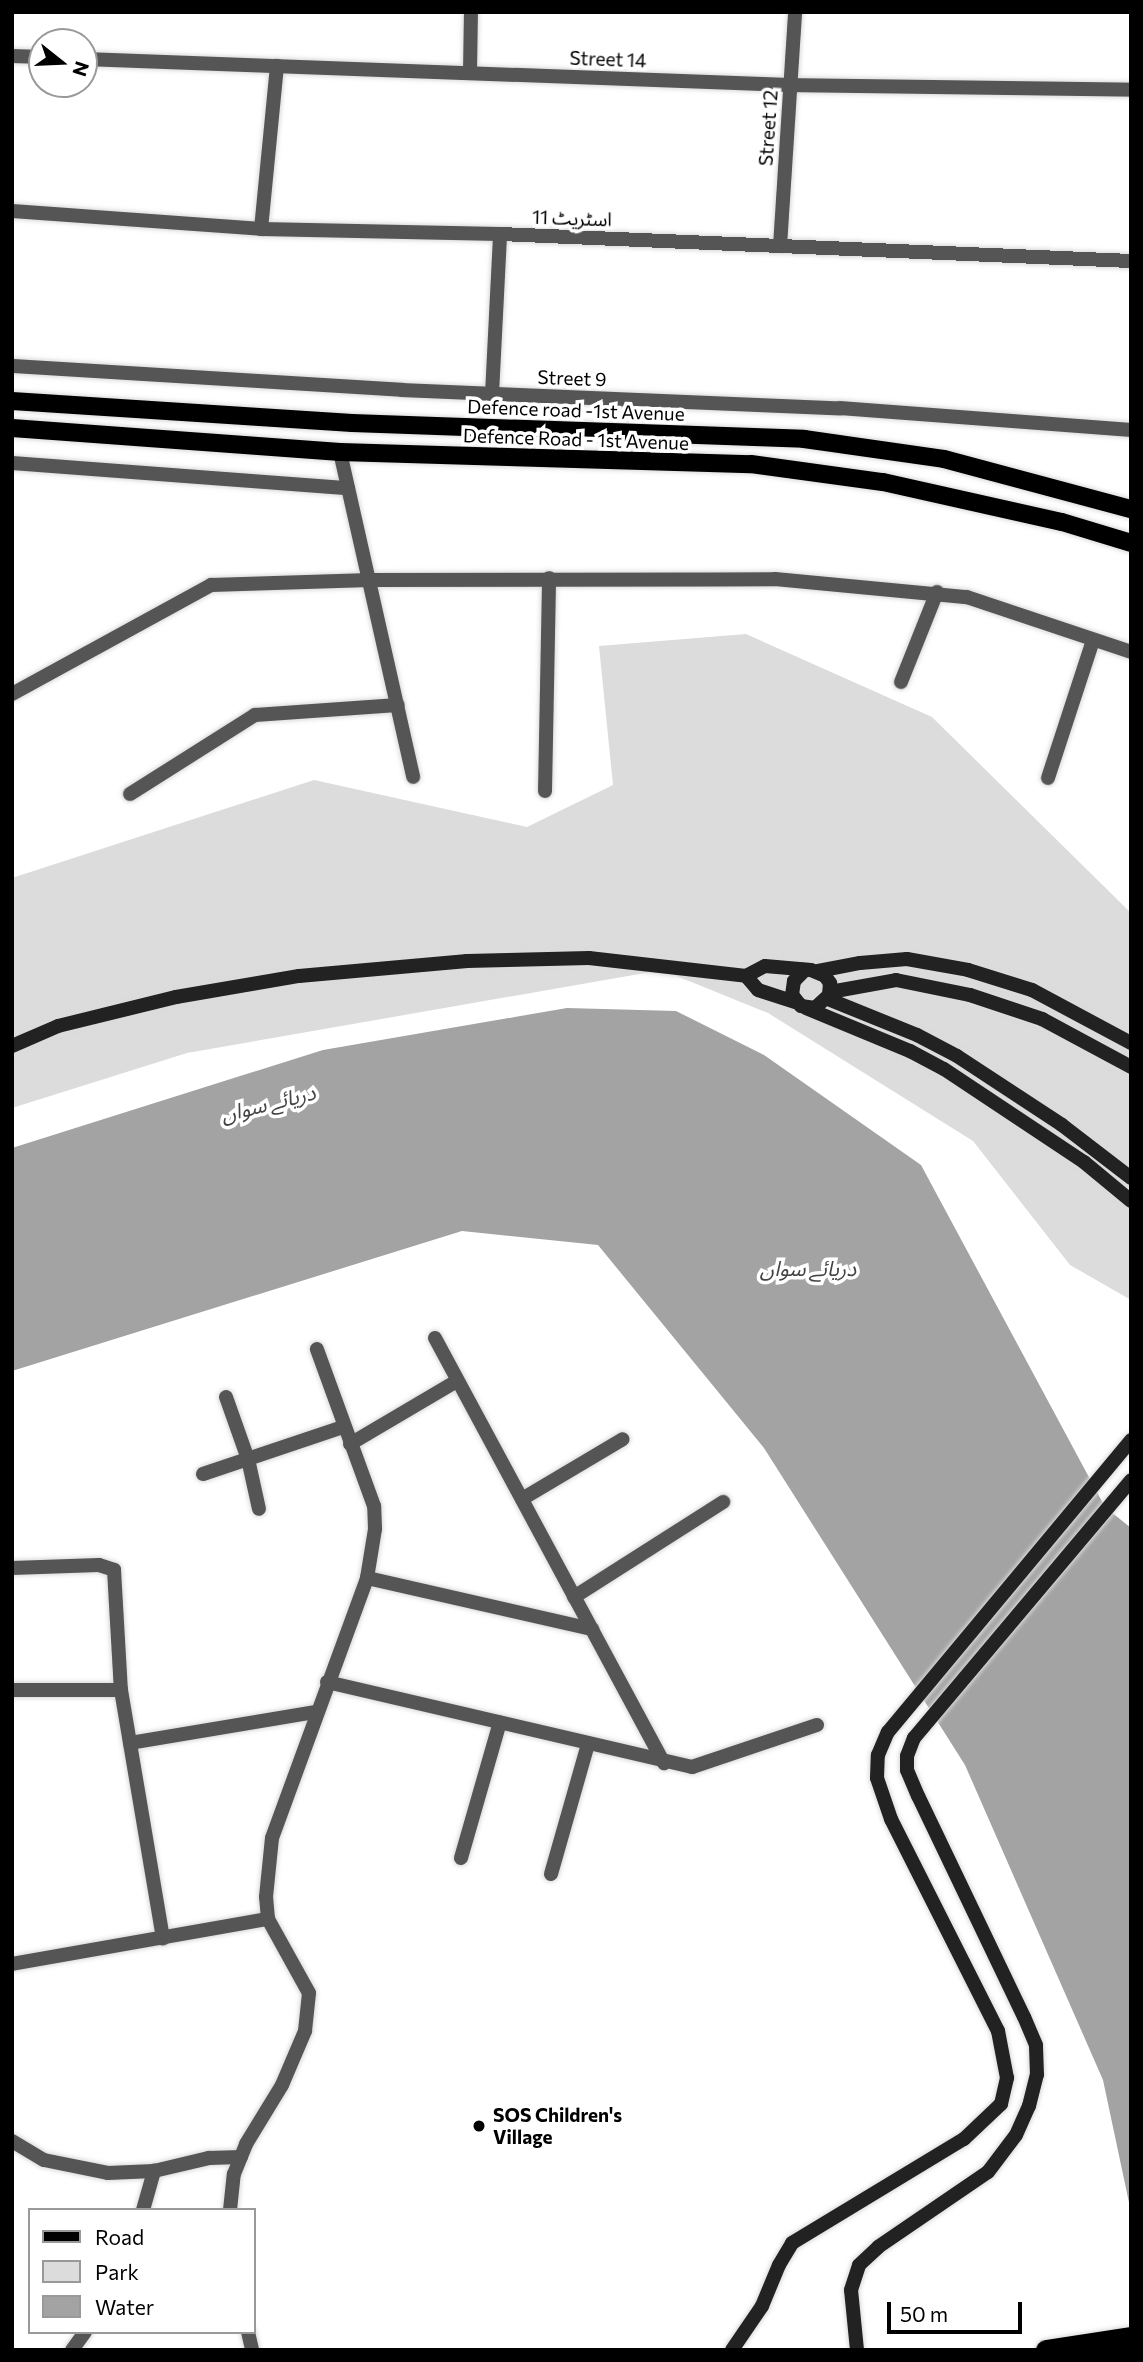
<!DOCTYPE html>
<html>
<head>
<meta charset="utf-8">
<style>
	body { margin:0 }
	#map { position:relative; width:1143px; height:2362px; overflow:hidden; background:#fff; font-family:Commissioner,"Noto Sans Arabic",sans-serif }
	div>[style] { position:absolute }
	.green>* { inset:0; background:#dcdcdc }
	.water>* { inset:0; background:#a3a3a3 }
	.roads { filter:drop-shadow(0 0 2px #dbdbdb) drop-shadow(0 0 2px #dbdbdb) }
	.street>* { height:14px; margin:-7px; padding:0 7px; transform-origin:7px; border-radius:7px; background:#555 }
	.secondary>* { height:14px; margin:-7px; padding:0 7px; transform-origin:7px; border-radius:7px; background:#222 }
	.primary>* { height:18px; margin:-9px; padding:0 9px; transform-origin:9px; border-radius:9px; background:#000 }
	.highway>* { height:21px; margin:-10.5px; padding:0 10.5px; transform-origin:10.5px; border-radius:10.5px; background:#000 }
	.dots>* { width:19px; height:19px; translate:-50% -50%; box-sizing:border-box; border:4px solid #fff; border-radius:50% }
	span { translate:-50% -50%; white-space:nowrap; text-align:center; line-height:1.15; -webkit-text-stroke:7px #fff; paint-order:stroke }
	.street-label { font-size:19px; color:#000 }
	.poi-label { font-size:19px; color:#000; font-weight:700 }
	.left { translate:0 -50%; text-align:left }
	.water-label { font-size:21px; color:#444; font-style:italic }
	.frame { position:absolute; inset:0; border:14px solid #000; pointer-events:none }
	.legend { position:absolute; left:28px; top:2208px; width:228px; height:126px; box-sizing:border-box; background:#fff; border:2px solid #999; margin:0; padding:9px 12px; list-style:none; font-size:21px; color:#000 }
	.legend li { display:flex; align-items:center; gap:14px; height:35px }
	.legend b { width:35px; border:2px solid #999 }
	.north { position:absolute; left:28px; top:28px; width:70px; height:70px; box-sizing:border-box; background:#fff; border:2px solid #999; border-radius:50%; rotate:108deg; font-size:19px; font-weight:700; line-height:28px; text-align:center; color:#000 }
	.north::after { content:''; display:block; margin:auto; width:24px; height:32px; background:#000; clip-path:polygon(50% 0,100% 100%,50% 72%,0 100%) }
	.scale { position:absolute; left:887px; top:2302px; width:135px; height:32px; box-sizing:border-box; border:4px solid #000; border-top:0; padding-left:9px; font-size:21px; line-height:24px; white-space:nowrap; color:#000; -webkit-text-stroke:5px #fff; paint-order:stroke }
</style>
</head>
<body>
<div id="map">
	<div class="green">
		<div style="clip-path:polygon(746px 634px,932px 717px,1131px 913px,1131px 1300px,1070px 1265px,973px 1141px,768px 1013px,662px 970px,187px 1053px,12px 1108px,12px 878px,314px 780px,527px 827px,613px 785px,599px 646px)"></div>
	</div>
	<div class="water">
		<div style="clip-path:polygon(567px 1008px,676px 1011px,764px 1055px,921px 1165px,1105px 1507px,1131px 1528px,1131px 2212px,1103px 2080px,965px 1765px,764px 1448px,598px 1245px,462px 1231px,12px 1371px,12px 1148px,323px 1050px)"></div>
	</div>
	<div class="roads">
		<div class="street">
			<div style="left:12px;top:56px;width:30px;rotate:2deg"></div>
			<div style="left:84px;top:59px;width:706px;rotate:2.11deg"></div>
			<div style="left:790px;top:85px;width:341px;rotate:0.8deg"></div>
			<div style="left:470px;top:73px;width:61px;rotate:-89.1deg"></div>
			<div style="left:12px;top:211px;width:250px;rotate:4.1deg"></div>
			<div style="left:261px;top:229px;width:239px;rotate:1.2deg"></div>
			<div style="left:500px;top:234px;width:632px;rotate:2.45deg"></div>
			<div style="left:261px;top:229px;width:164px;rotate:-84.4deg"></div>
			<div style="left:780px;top:246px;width:234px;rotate:-86.3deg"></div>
			<div style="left:12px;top:366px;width:391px;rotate:3.5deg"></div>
			<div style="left:402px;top:390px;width:438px;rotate:2.4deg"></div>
			<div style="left:840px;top:408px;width:292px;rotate:4.3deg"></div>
			<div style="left:492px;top:394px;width:160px;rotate:-87.1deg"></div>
			<div style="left:340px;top:452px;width:333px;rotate:77.3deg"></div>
			<div style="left:12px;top:463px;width:337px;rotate:4.3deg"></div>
			<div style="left:901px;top:682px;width:97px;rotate:-68.2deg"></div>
			<div style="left:12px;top:694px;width:227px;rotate:-28.7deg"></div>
			<div style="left:211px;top:585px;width:159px;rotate:-1.8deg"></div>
			<div style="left:370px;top:580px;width:405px;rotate:-0.1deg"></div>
			<div style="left:775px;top:579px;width:193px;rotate:5.4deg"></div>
			<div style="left:967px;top:597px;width:173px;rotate:18.5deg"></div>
			<div style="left:1048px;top:778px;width:145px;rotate:-71.9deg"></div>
			<div style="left:545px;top:791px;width:213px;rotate:-88.9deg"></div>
			<div style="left:130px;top:794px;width:148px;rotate:-32.3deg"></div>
			<div style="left:255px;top:715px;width:143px;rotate:-4deg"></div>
			<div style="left:435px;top:1338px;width:483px;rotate:61.7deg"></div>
			<div style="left:226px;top:1397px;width:66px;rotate:70.5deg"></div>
			<div style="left:248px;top:1459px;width:51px;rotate:77.6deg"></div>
			<div style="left:350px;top:1444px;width:124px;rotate:-30.5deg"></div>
			<div style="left:203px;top:1474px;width:148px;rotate:-18.6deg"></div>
			<div style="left:522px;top:1499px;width:117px;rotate:-30.7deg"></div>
			<div style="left:12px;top:1568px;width:87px;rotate:-2deg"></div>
			<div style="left:99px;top:1565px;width:16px;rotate:18deg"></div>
			<div style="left:114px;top:1570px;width:120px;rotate:86.7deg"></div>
			<div style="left:367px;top:1578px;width:231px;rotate:12.8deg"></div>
			<div style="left:574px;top:1597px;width:177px;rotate:-32.5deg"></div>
			<div style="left:327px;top:1682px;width:375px;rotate:13.1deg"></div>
			<div style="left:692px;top:1767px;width:132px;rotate:-18.6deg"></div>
			<div style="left:12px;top:1690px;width:109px"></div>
			<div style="left:121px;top:1690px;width:252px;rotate:80.4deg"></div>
			<div style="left:130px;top:1743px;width:189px;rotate:-9.5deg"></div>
			<div style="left:461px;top:1858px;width:141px;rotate:-74deg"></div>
			<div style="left:551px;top:1874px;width:135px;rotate:-74.1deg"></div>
			<div style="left:12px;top:1964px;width:260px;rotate:-10deg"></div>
			<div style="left:12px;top:2141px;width:37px;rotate:31deg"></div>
			<div style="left:44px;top:2160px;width:65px;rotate:11.5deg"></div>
			<div style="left:108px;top:2173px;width:46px;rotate:-2.5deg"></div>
			<div style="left:154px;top:2171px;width:57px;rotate:-13.3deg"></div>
			<div style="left:209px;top:2158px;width:32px;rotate:-2deg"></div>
			<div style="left:143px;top:2210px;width:41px;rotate:-74.2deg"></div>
			<div style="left:230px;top:2210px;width:36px;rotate:-84deg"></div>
			<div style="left:234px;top:2174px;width:32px;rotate:-68deg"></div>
			<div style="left:246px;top:2144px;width:69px;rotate:-58.6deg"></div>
			<div style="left:282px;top:2085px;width:59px;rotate:-66.9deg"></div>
			<div style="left:305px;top:2031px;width:38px;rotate:-84deg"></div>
			<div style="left:309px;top:1993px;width:85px;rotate:-119deg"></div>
			<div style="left:268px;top:1919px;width:22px;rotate:-95deg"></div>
			<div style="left:266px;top:1897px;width:59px;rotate:-84.2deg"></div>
			<div style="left:272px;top:1838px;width:277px;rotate:-69.9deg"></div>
			<div style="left:367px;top:1578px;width:50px;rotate:-80.7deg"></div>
			<div style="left:375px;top:1529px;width:23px;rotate:-92deg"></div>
			<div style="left:374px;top:1506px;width:167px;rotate:-110deg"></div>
			<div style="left:248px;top:2332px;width:18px;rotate:77deg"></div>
			<div style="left:72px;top:2350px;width:22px;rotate:-54deg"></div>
		</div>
		<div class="secondary">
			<div style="left:818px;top:971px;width:43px;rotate:-10.8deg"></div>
			<div style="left:860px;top:963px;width:47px;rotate:-4.9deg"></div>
			<div style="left:907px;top:959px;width:62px;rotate:10.2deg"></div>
			<div style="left:968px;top:970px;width:67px;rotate:17.4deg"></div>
			<div style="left:1032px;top:990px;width:112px;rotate:28.2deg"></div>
			<div style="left:746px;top:976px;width:18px;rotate:49deg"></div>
			<div style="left:758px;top:990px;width:40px;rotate:18deg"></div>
			<div style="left:830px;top:992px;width:67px;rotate:-10.3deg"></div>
			<div style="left:896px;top:980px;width:76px;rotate:11.5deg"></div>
			<div style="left:970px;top:995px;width:76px;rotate:18.4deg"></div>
			<div style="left:1042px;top:1019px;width:101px;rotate:28.3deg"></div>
			<div style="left:828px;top:999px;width:96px;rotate:22deg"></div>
			<div style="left:917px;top:1035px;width:45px;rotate:27.7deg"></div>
			<div style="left:957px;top:1056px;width:126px;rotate:33.3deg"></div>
			<div style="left:1062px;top:1125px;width:87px;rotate:37.5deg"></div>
			<div style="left:806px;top:1008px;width:113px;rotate:22.5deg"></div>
			<div style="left:910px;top:1051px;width:38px;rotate:28deg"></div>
			<div style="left:944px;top:1069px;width:168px;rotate:33.6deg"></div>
			<div style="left:1084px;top:1162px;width:61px;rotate:39.7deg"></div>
			<div style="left:12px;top:1046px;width:50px;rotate:-23.5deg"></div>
			<div style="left:58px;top:1026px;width:122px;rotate:-13.8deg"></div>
			<div style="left:176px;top:997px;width:125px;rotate:-9.7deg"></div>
			<div style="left:299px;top:976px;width:169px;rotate:-5.1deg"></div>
			<div style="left:467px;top:961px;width:122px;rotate:-1.4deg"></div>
			<div style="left:589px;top:958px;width:158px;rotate:6.5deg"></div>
			<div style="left:746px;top:976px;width:21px;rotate:-28deg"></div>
			<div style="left:765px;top:966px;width:46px;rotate:5deg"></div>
			<div style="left:811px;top:970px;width:15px;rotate:23deg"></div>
			<div style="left:825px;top:976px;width:9px;rotate:54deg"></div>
			<div style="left:830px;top:983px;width:12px;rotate:95deg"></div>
			<div style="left:829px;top:995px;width:19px;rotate:137deg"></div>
			<div style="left:815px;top:1008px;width:14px;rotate:-172deg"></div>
			<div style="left:801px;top:1006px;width:14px;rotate:-129deg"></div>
			<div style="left:792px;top:995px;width:14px;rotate:-82deg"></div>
			<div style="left:794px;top:981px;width:14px;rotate:-45deg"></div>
			<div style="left:732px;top:2350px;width:53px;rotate:-55.7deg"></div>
			<div style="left:762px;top:2306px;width:44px;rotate:-67.5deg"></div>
			<div style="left:779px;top:2265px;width:26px;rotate:-59deg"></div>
			<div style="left:792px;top:2243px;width:201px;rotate:-31.2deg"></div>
			<div style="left:964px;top:2139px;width:51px;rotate:-43.4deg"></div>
			<div style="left:1001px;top:2104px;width:27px;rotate:-77deg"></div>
			<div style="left:1007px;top:2078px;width:48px;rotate:-100.8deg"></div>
			<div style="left:998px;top:2031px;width:237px;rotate:-116.8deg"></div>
			<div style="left:891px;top:1819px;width:43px;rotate:-108.9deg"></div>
			<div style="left:877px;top:1778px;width:23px;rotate:-88deg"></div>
			<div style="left:878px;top:1755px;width:25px;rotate:-67deg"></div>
			<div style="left:888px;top:1732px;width:380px;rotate:-50.2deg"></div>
			<div style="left:857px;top:2350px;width:60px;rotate:-95.7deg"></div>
			<div style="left:851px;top:2290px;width:26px;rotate:-72deg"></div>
			<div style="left:859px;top:2265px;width:26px;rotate:-43deg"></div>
			<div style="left:878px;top:2247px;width:133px;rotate:-34.3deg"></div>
			<div style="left:988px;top:2172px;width:46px;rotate:-52.9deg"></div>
			<div style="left:1016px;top:2135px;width:32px;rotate:-66deg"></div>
			<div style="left:1029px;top:2106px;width:32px;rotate:-76deg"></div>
			<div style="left:1037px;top:2075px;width:30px;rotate:-92deg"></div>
			<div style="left:1036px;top:2045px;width:30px;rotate:-113deg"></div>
			<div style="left:1024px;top:2017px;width:245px;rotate:-115.6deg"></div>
			<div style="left:918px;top:1796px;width:28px;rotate:-113deg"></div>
			<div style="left:907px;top:1770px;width:14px;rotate:-90deg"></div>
			<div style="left:907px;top:1756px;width:19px;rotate:-69deg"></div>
			<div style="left:914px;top:1738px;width:337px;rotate:-49.9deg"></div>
		</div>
		<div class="primary">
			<div style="left:12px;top:401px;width:341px;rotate:3.7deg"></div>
			<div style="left:352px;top:423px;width:452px;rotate:2deg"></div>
			<div style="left:804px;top:439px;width:141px;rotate:8.1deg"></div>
			<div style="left:944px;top:459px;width:194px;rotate:15deg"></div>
			<div style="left:12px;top:428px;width:329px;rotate:4.2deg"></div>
			<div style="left:340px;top:452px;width:411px;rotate:1.7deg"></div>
			<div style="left:751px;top:464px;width:133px;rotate:7.8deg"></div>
			<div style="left:883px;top:482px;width:183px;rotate:12.6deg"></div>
			<div style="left:1062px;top:522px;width:72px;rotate:16.9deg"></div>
		</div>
		<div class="highway">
			<div style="left:1046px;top:2350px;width:86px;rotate:-8.7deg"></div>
		</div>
	</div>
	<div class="dots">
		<div style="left:479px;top:2126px;background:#000"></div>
	</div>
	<div class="street-label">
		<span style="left:608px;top:59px;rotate:2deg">Street 14</span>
		<span style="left:768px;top:128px;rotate:-86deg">Street 12</span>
		<span style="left:572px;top:218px;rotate:2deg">اسٹریٹ 11</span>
		<span style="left:572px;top:378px;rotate:2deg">Street 9</span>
		<span style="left:576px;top:410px;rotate:2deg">Defence road -1st Avenue</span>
		<span style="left:576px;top:439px;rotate:2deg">Defence Road - 1st Avenue</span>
	</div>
	<div class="poi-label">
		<span class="left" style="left:493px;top:2126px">SOS Children's<br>Village</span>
	</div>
	<div class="water-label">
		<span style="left:268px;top:1103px;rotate:-14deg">دریائے سواں</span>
		<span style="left:808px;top:1268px">دریائے سواں</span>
	</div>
	<div class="frame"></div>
	<ul class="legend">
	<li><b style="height:9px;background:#000"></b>Road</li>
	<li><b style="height:19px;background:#dcdcdc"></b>Park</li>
	<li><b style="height:19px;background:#a3a3a3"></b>Water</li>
	</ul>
	<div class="north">N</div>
	<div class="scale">50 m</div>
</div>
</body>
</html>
